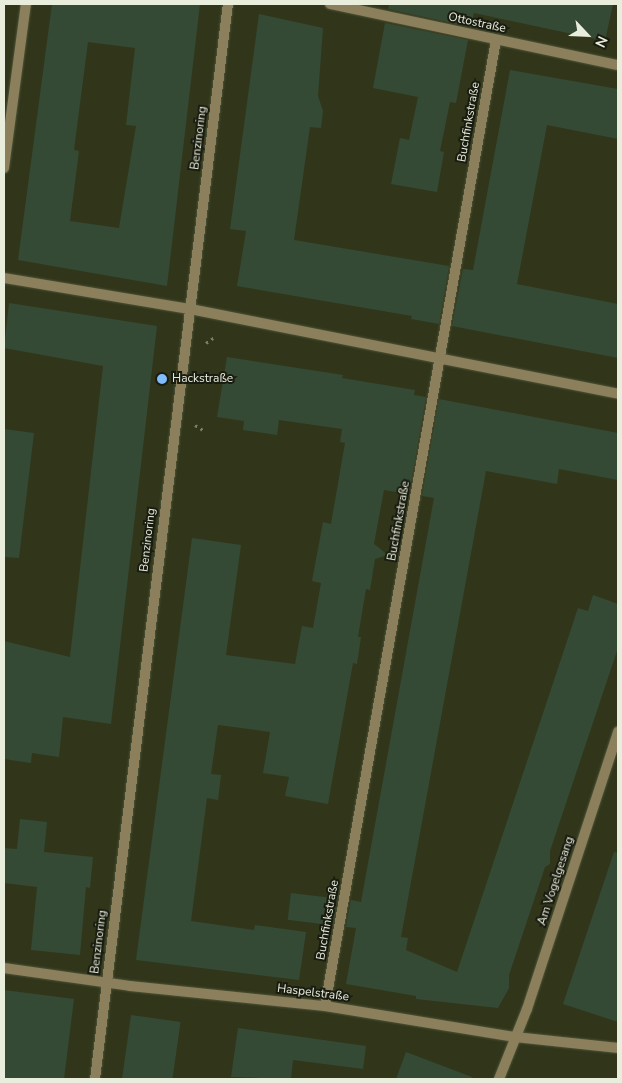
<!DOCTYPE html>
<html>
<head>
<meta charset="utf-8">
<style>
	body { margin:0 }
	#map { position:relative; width:622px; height:1083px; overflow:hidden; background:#31361a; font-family:"Nunito Sans",sans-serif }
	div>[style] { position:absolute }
	.building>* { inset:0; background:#354a34; transform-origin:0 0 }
	.path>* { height:3px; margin-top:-1.5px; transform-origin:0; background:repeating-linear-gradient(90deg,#7a7e67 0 2.5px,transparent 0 6.5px) }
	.roads { filter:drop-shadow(0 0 1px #4e5339) drop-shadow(0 0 1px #4e5339) }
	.minor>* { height:10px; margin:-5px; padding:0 5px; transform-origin:5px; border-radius:5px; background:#8c7f5b }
	.dots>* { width:14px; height:14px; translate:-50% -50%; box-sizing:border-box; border:2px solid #191c10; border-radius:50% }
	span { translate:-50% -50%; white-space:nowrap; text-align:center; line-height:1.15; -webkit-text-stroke:4px #191c10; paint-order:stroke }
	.street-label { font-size:12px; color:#e9eddc }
	.poi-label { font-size:12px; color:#e9eddc }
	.left { translate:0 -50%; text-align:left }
	.frame { position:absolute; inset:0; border:5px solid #e9eddc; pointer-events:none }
	.north { position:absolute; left:562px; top:10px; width:50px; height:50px; -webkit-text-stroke:4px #191c10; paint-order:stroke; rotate:115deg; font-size:14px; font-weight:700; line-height:20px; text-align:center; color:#e9eddc }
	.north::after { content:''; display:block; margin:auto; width:18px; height:22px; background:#e9eddc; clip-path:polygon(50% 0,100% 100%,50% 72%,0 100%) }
</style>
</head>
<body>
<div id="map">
	<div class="building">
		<div style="clip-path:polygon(evenodd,52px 4px,200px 4px,167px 286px,18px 260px,52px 4px,88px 42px,135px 48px,126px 125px,136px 126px,119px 228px,70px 221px,79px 151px,74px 150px,88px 42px)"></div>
		<div style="clip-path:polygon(389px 4px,613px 4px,605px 41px,474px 13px,471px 27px,388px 9px)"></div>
		<div style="clip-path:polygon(259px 14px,323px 28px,318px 96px,323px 111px,321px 128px,310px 127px,294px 240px,449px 266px,439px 324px,411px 319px,412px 316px,237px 286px,246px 231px,230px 229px)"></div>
		<div style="clip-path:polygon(385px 23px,468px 40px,456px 103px,450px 102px,440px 151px,444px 152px,437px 192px,391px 184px,400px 138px,409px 140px,418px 97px,373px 88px)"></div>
		<div style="clip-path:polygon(510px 70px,618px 89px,618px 139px,547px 125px,517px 284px,618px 304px,618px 358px,452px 326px,463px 269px,473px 270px)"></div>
		<div style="clip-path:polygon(9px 303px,157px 326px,111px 724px,63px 717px,59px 757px,32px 753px,31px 763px,4px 759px,4px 641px,70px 657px,103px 366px,4px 348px)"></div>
		<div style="clip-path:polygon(227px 357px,343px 375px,342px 378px,415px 390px,414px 395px,426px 397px,409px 494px,384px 490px,374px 544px,388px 555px,375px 559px,370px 590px,366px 589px,358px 637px,361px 637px,359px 651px,357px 664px,353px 663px,328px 804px,285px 796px,289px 777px,263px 773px,270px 732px,218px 725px,211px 774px,221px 775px,218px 800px,207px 798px,191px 921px,254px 930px,255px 925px,306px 932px,299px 980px,136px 960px,192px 538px,241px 545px,226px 655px,295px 664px,302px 626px,313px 628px,321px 583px,312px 581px,323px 522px,331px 524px,345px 443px,340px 442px,342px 429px,279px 420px,277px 435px,243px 430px,244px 421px,217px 417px)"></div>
		<div style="clip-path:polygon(439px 399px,618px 433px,618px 480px,559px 469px,557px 484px,486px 471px,401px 937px,408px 938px,406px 950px,457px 972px,578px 608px,588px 611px,593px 595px,618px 604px,618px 648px,550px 851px,550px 864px,545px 867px,509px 975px,509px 988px,498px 1008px,416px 999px,416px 996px,346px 984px,356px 928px,346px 927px,351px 900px,361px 902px,434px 498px,422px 496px)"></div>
		<div style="clip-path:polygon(4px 429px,34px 433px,19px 558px,4px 557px)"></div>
		<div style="clip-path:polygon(20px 819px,47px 822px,44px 852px,93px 857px,90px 888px,86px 887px,80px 955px,31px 950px,37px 887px,4px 883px,4px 848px,17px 849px)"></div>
		<div style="clip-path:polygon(614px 852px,618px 853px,618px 1022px,563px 1004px)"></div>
		<div style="left:291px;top:893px;width:46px;height:27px;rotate:7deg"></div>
		<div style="clip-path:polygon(4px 990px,74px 999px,64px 1079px,4px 1079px)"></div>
		<div style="left:131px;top:1015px;width:50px;height:64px;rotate:8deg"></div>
		<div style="clip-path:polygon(238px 1028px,366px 1046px,363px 1069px,293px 1060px,291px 1079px,231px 1077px)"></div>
		<div style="clip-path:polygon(406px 1052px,472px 1077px,471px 1079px,396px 1079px)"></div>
	</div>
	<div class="path">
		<div style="left:206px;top:343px;width:12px;rotate:-35deg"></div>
		<div style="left:195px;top:425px;width:9px;rotate:32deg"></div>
	</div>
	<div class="roads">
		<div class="minor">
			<div style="left:330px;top:4px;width:294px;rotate:12deg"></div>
			<div style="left:4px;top:168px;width:165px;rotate:-82.4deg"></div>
			<div style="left:4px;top:278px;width:189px;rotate:9.5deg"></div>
			<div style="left:190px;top:309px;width:436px;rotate:11.2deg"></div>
			<div style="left:4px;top:968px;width:127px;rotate:8.1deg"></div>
			<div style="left:130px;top:986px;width:196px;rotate:5.9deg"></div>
			<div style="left:325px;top:1006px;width:193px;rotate:9.3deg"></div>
			<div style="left:515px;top:1037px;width:104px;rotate:6.1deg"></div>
			<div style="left:325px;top:1006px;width:981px;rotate:-79.96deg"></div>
			<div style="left:95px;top:1079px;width:1083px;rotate:-82.95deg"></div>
			<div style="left:499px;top:1079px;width:75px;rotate:-68.2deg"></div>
			<div style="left:527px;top:1009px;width:292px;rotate:-71.8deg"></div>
		</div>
	</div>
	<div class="dots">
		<div style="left:162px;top:379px;background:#80bdfa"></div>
	</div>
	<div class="street-label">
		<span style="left:477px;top:23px;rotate:12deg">Ottostraße</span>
		<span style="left:469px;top:122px;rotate:-80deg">Buchfinkstraße</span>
		<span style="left:199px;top:138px;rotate:-83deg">Benzinoring</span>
		<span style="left:399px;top:521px;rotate:-80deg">Buchfinkstraße</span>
		<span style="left:148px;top:540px;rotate:-83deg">Benzinoring</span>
		<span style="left:556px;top:881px;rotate:-72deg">Am Vogelgesang</span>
		<span style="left:328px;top:920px;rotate:-80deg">Buchfinkstraße</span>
		<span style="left:99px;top:942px;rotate:-83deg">Benzinoring</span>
		<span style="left:313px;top:993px;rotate:7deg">Haspelstraße</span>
	</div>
	<div class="poi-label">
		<span class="left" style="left:172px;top:379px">Hackstraße</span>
	</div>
	<div class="frame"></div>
	<div class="north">N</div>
</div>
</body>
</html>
